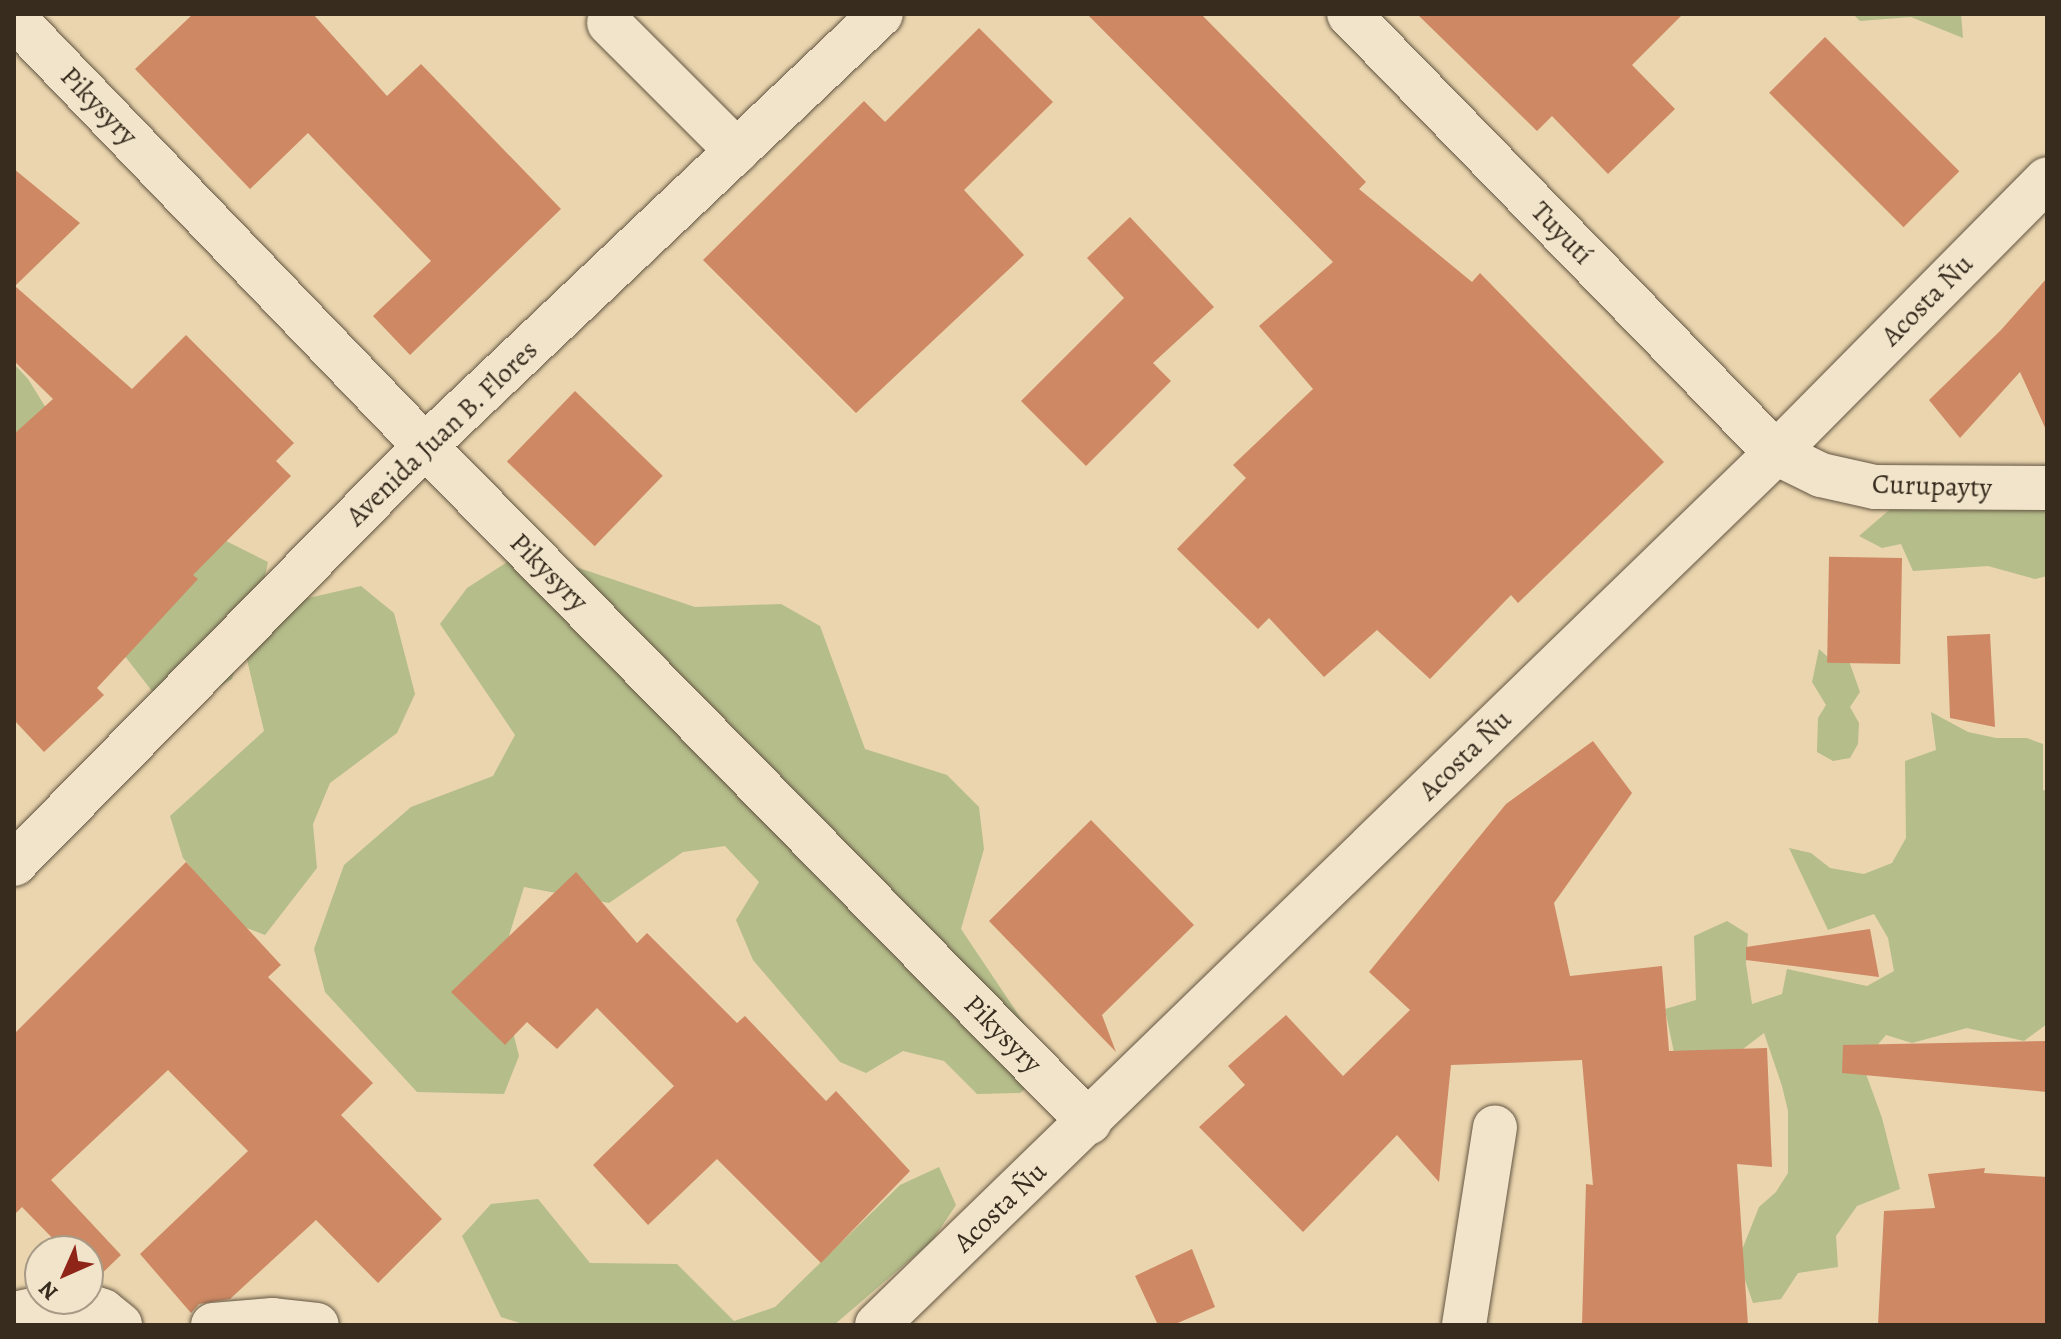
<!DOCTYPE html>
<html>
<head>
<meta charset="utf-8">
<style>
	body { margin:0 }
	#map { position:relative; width:2061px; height:1339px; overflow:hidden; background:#ead5ae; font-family:Alegreya,serif }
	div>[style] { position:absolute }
	.green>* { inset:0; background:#b5bd8b }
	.building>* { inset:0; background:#ce8863; transform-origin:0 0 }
	.roads { filter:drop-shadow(0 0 2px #645643) drop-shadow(0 0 2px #645643) }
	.minor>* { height:44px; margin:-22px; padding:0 22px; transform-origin:22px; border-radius:22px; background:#f1e4ca }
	span { translate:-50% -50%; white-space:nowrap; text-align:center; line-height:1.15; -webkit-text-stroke:6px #f1e4ca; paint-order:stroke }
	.street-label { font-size:28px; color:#382c1f }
	.frame { position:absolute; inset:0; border:16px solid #382c1f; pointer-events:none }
	.north { position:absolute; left:24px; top:1235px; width:80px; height:80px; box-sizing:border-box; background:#f1e4ca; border:2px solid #a79a86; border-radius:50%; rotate:225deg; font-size:22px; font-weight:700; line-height:32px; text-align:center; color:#382c1f }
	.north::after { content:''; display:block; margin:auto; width:28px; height:36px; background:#8f2418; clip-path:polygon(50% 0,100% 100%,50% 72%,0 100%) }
</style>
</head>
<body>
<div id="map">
	<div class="green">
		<div style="clip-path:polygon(1853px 14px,1961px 14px,1963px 38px,1911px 17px,1860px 21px)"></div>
		<div style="clip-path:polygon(14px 364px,28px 379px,51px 416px,190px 523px,268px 562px,259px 604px,273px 606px,361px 586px,394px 613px,415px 694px,397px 733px,330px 783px,313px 824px,317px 868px,265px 935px,239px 925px,183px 858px,170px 816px,264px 731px,243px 643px,232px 679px,195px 701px,152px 691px,124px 655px,14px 472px)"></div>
		<div style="clip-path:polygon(1902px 499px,2047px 501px,2047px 576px,2035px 579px,1988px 566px,1913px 571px,1901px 544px,1882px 548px,1859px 536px)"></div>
		<div style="clip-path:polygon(543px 539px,573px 566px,695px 607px,781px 604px,820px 626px,865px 749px,947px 775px,979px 807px,984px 849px,961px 929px,1053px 1066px,1020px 1093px,977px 1094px,944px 1061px,903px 1051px,866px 1073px,840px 1062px,753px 960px,736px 920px,759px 882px,725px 846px,683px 852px,609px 903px,524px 887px,498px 972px,519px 1056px,504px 1094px,417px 1092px,325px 992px,314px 949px,344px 865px,411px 807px,493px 776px,515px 735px,440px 624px,467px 588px)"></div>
		<div style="clip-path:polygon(1819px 649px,1830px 659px,1849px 661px,1860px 692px,1850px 707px,1859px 723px,1858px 744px,1850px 758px,1833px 761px,1817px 752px,1818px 718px,1826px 705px,1812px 682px)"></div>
		<div style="clip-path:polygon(1931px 712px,1968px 732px,1996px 738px,2027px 738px,2043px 744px,2043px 790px,2047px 791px,2047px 1024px,2024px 1041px,1967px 1028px,1912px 1043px,1886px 1035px,1862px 1063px,1882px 1118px,1900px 1189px,1857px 1206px,1836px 1236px,1838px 1267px,1798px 1273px,1781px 1299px,1753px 1303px,1738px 1260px,1759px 1207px,1776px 1192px,1788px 1173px,1788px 1111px,1782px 1086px,1764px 1033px,1743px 1049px,1678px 1072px,1665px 1009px,1696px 1000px,1694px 936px,1727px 921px,1748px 934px,1746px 964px,1752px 1004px,1782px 994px,1787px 969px,1867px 986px,1894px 971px,1888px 938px,1874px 914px,1828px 930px,1789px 848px,1811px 853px,1830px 868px,1864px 874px,1892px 863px,1906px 838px,1905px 761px,1936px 750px)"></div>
		<div style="clip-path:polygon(939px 1167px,956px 1205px,932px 1241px,834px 1325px,526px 1325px,501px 1317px,462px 1236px,491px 1204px,538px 1199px,590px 1263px,677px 1264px,734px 1321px,775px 1307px,900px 1185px)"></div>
	</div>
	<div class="building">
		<div style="clip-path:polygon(193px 14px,313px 14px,387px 96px,421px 64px,561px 209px,410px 355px,373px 316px,431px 261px,308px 133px,250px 189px,135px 69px)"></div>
		<div style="clip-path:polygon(1087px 14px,1201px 14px,1366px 182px,1359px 189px,1472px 282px,1480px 273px,1664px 462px,1518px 603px,1511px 595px,1430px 679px,1377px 630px,1324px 677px,1269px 618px,1258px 629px,1177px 549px,1246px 478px,1233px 465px,1313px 389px,1259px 326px,1333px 262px)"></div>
		<div style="clip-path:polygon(1417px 14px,1683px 14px,1632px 65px,1675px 109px,1608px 174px,1552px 116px,1537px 131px)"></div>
		<div style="clip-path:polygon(979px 28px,1053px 102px,964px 190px,1024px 255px,856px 413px,703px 260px,864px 101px,885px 122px)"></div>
		<div style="left:1825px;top:37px;width:190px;height:79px;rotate:45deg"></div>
		<div style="clip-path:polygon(14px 169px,80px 223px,15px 286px,132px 389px,186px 335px,294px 443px,276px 461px,291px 476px,193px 575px,198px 579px,97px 688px,104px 695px,44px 752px,14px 720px,14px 434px,53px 399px,14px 361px)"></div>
		<div style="clip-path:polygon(1130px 217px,1214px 307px,1153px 363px,1171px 381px,1086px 466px,1021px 401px,1124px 298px,1087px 258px)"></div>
		<div style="clip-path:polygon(2047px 278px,2047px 432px,2020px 372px,1960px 438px,1929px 400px,2001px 330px)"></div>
		<div style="left:575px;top:391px;width:122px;height:98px;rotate:44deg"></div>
		<div style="left:1902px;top:558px;width:106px;height:73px;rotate:91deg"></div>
		<div style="clip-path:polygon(1990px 634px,1995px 727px,1950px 718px,1947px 636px)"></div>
		<div style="clip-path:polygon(1593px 741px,1632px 793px,1554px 903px,1570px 976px,1662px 966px,1669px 1051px,1767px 1048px,1772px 1167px,1737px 1164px,1748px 1325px,1582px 1325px,1586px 1184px,1593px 1185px,1582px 1060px,1451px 1065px,1439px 1182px,1397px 1135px,1303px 1232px,1199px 1127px,1245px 1085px,1228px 1066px,1286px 1015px,1343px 1076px,1410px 1010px,1369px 972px,1506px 804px)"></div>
		<div style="clip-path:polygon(1091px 820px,1194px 925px,1102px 1015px,1116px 1052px,989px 921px)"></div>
		<div style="clip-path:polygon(186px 862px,281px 965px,268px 977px,373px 1083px,341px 1115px,442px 1219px,378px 1283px,316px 1220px,230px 1299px,199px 1304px,191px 1313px,140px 1254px,248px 1151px,168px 1070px,51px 1180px,121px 1255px,94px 1281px,88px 1274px,88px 1251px,65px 1251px,22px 1207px,14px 1215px,14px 1034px)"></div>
		<div style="clip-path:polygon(576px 872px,637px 943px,647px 933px,737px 1023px,745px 1016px,826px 1101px,836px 1091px,910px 1171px,821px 1263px,717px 1159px,648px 1225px,593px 1165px,674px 1086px,597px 1008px,557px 1049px,527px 1022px,505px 1045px,451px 992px)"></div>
		<div style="clip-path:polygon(1870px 929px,1879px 977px,1746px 960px,1746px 947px)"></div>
		<div style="clip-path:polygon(2047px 1041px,2047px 1092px,1842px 1073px,1843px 1045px)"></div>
		<div style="clip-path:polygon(1985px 1168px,1984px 1173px,2047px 1177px,2047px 1325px,1878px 1325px,1884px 1211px,1935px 1208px,1928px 1174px)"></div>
		<div style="clip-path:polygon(1192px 1249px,1215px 1307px,1173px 1325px,1158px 1325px,1135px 1276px)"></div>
	</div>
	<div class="roads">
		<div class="minor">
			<div style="left:1349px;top:14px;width:612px;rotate:45.79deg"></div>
			<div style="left:1776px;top:453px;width:50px;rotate:26.1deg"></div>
			<div style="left:1821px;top:475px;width:55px;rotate:12.5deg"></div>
			<div style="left:1875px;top:487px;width:172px;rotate:0.3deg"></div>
			<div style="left:14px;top:18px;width:593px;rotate:46.16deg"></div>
			<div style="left:425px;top:446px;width:948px;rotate:45.51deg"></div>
			<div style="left:609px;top:23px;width:181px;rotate:45deg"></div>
			<div style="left:14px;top:864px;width:586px;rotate:-45.48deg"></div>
			<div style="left:425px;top:446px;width:628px;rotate:-43.45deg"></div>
			<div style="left:14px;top:1314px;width:62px;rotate:-12deg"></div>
			<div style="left:75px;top:1301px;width:30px;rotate:20deg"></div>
			<div style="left:103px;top:1311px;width:22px;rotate:39deg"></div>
			<div style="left:213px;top:1325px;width:60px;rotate:-4.8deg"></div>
			<div style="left:273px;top:1320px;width:44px;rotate:6.5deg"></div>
			<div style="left:877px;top:1325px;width:1252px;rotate:-44.13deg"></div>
			<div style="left:1776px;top:453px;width:385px;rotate:-45.3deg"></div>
			<div style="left:1464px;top:1325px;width:200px;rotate:-81.1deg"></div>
		</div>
	</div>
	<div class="street-label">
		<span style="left:99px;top:106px;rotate:46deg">Pikysyry</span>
		<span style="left:1562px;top:233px;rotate:46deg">Tuyutí</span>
		<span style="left:1927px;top:300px;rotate:-45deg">Acosta Ñu</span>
		<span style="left:442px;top:433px;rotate:-44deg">Avenida Juan B. Flores</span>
		<span style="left:1932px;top:486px;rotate:2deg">Curupayty</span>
		<span style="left:549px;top:572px;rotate:45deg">Pikysyry</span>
		<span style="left:1465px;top:755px;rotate:-44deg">Acosta Ñu</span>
		<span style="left:1003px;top:1034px;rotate:45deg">Pikysyry</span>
		<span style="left:1000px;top:1207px;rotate:-44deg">Acosta Ñu</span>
	</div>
	<div class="frame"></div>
	<div class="north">N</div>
</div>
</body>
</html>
